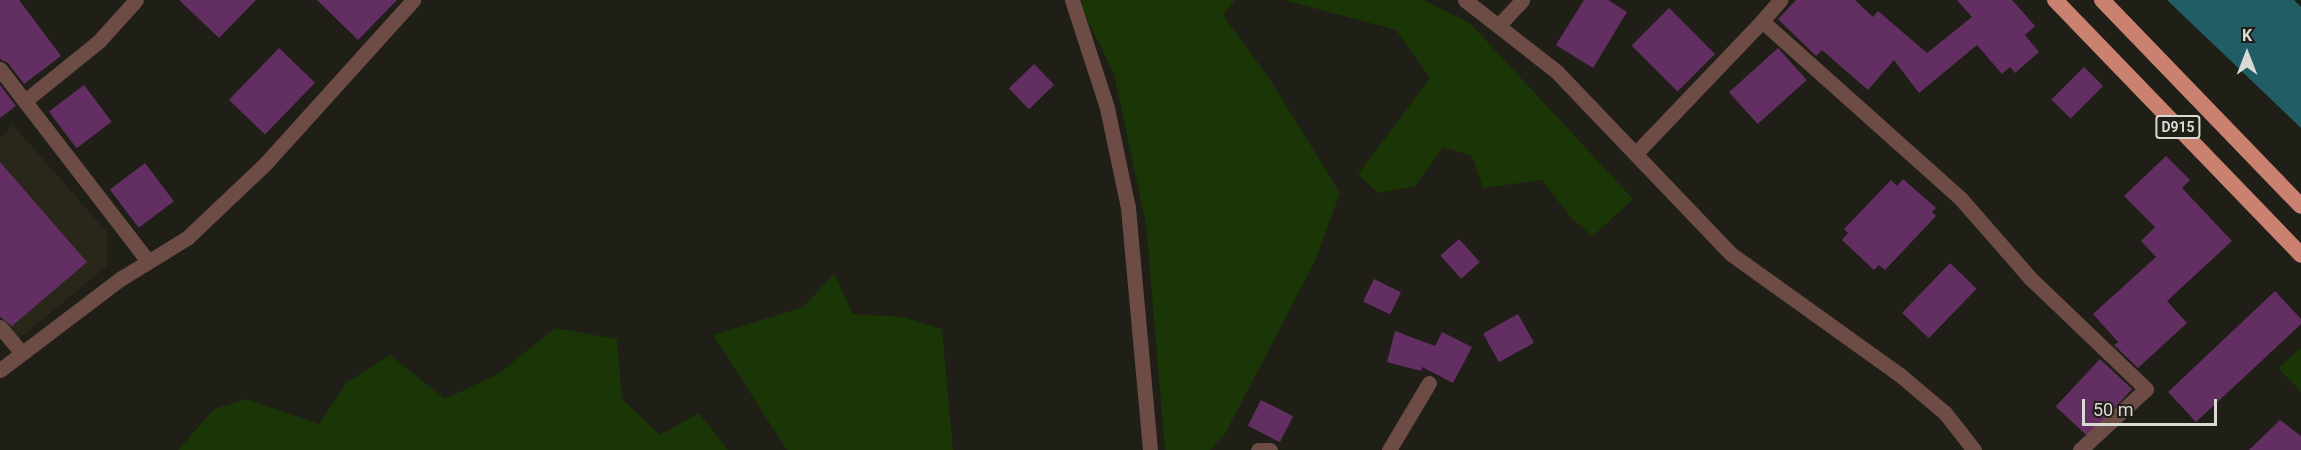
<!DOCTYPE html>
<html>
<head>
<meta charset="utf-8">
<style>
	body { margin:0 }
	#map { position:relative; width:2301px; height:450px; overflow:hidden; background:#1f1e17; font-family:Roboto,sans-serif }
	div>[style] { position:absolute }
	.built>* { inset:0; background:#29271a }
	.green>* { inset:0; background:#1a3506 }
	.water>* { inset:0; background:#215d65 }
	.building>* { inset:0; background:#632f62; transform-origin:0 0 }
	.minor>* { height:15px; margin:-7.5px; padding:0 7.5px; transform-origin:7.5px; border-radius:7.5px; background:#6c4c44 }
	.tertiary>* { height:15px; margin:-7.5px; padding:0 7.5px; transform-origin:7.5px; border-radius:7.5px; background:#6c4c44 }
	.trunk>* { height:16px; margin:-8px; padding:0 8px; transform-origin:8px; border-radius:8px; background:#cb8170 }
	span { translate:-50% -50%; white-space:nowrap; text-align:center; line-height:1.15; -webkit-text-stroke:4.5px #1f1e17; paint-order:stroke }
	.shield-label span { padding:2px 4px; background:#1f1e17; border:2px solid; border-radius:4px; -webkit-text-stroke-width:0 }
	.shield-label { font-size:14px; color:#dadad5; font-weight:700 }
	.north { position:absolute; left:2217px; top:24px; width:60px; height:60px; -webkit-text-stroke:4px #1f1e17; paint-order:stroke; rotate:0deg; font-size:16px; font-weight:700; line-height:24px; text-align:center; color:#dadad5 }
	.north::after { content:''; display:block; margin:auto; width:21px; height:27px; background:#dadad5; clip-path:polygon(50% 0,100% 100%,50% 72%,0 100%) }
	.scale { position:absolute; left:2082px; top:399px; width:135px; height:27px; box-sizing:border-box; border:3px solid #dadad5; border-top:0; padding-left:8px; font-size:18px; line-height:21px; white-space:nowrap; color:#dadad5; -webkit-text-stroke:4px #1f1e17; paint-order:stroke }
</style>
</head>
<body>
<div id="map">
	<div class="built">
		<div style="clip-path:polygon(13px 125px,107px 232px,107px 266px,19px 339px,0 316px,0 138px)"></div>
	</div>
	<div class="green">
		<div style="clip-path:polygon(1082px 0,1235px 0,1223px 15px,1271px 81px,1340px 193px,1315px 261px,1225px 434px,1210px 450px,1165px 450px,1146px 224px,1114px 74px,1082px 9px)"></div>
		<div style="clip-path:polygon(1284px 0,1423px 0,1470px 23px,1633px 199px,1593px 236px,1572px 219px,1542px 180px,1483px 188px,1472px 156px,1443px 147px,1415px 186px,1378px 193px,1358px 174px,1430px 78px,1396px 30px)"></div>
		<div style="clip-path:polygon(834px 274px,853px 314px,904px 317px,942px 329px,953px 450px,787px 450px,713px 335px,803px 307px)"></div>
		<div style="clip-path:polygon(555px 328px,617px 339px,622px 399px,660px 435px,699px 413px,728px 450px,178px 450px,214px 409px,246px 399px,319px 424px,346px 383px,390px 355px,445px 399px,498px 374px)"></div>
		<div style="clip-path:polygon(2301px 348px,2301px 392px,2278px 368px)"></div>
	</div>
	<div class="water">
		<div style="clip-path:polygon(2167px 0,2294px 0,2301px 7px,2301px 128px)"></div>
	</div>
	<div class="building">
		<div style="clip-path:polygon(0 0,19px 0,61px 56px,24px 84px,8px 63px,0 59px)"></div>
		<div style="clip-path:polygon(179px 0,256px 0,219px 38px)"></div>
		<div style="clip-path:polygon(317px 0,397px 0,358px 40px)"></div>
		<div style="clip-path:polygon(1584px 0,1608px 0,1627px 12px,1593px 68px,1556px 45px)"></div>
		<div style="clip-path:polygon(1796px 0,1855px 0,1873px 17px,1878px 11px,1927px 53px,1972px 17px,1957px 0,2012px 0,2035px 26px,2025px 35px,2039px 52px,2015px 73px,2010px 67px,2002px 74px,1977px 45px,1919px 93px,1894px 60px,1868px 90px,1822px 50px,1816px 56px,1778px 19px)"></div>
		<div style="left:1669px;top:8px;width:65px;height:53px;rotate:45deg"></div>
		<div style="left:279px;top:48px;width:50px;height:72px;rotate:44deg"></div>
		<div style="left:1778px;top:48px;width:43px;height:66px;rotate:48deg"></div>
		<div style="left:1034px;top:64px;width:29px;height:35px;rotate:46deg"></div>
		<div style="left:2084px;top:67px;width:27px;height:46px;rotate:45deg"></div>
		<div style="clip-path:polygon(0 85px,16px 106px,0 118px)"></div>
		<div style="left:84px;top:85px;width:46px;height:44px;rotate:53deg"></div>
		<div style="clip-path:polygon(2166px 156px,2190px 180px,2182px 188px,2232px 241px,2167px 301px,2187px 323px,2138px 368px,2114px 345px,2118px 342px,2093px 314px,2156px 257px,2141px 241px,2155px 227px,2124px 196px)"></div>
		<div style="clip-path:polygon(0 162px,87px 262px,12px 326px,0 317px)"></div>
		<div style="left:145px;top:163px;width:48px;height:44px;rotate:53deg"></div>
		<div style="clip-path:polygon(1903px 179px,1936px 208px,1932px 212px,1936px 216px,1885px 270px,1879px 265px,1874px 270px,1842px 240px,1848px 233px,1844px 229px,1891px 180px,1897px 186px)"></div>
		<div style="left:1459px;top:239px;width:31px;height:25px;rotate:48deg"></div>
		<div style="left:1950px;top:263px;width:37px;height:69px;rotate:44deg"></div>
		<div style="left:1374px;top:279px;width:30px;height:25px;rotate:26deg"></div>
		<div style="clip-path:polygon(2275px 291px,2301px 319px,2301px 324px,2196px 422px,2168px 392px)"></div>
		<div style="left:1518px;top:314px;width:33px;height:40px;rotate:61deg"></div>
		<div style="clip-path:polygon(1395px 331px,1435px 346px,1442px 332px,1472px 347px,1453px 383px,1422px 367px,1421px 371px,1387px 362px)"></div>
		<div style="left:2100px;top:359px;width:44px;height:65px;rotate:43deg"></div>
		<div style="left:1261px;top:400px;width:36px;height:29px;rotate:27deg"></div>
		<div style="clip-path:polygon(2280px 420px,2301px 436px,2301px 450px,2249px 450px)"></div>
	</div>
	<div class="minor">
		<div style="left:1465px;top:0;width:117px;rotate:38deg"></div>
		<div style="left:1557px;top:72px;width:252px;rotate:46.3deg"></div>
		<div style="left:1731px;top:254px;width:208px;rotate:35.6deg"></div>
		<div style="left:1900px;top:375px;width:59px;rotate:40.2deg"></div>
		<div style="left:1945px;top:413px;width:47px;rotate:51.9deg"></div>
		<div style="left:1762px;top:21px;width:28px;rotate:-49deg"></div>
		<div style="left:1499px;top:25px;width:34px;rotate:-47deg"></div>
		<div style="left:0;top:69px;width:242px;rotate:52.4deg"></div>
		<div style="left:26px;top:100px;width:94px;rotate:-38.9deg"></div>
		<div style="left:99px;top:41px;width:55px;rotate:-47.9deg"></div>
		<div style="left:1637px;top:152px;width:181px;rotate:-46.3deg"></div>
		<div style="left:1762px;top:21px;width:267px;rotate:41.8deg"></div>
		<div style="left:1961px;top:199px;width:106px;rotate:48.8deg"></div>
		<div style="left:2031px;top:279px;width:159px;rotate:43.7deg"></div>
		<div style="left:2146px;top:389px;width:90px;rotate:137.3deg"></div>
		<div style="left:0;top:327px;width:34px;rotate:50deg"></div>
		<div style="left:0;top:370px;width:151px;rotate:-37.2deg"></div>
		<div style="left:120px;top:279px;width:79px;rotate:-31.5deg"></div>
		<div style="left:187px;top:238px;width:108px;rotate:-43.5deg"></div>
		<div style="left:265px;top:164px;width:221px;rotate:-47.9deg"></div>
		<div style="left:1389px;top:450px;width:78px;rotate:-59.2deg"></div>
	</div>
	<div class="tertiary">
		<div style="left:1072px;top:0;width:114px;rotate:72deg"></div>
		<div style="left:1107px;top:108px;width:102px;rotate:78.1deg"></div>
		<div style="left:1128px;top:208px;width:243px;rotate:84.8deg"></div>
		<div style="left:1258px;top:450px;width:12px"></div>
	</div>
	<div class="trunk">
		<div style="left:2055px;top:0;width:354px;rotate:46deg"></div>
		<div style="left:2102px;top:0;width:286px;rotate:46deg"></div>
	</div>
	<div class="shield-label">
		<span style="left:2178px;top:127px">D915</span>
	</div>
	<div class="north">K</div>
	<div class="scale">50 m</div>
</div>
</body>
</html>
